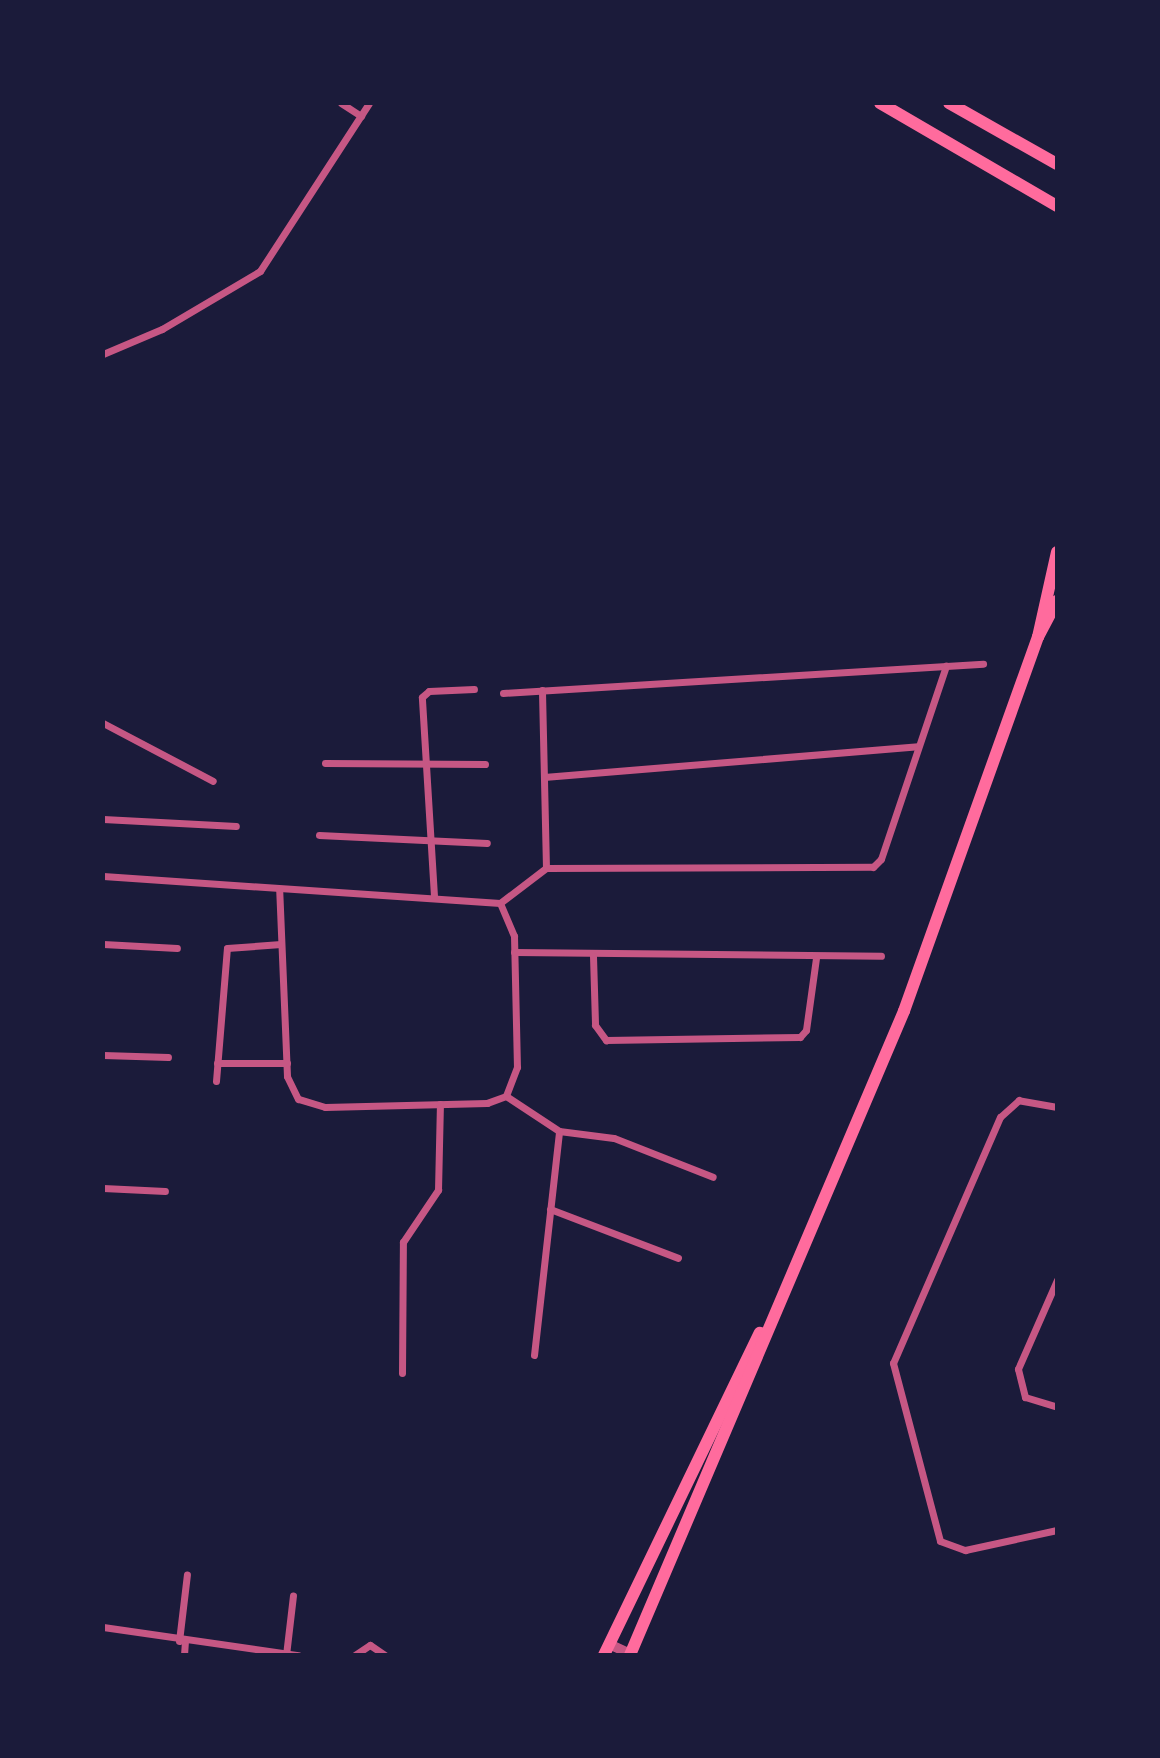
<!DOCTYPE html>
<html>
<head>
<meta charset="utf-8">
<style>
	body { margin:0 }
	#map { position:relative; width:1160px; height:1758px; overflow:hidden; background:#1b1b3a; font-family:Manrope,sans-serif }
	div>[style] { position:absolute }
	.minor>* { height:7px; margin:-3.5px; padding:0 3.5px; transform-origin:3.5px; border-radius:3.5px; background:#c65784 }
	.tertiary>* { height:10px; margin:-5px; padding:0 5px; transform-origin:5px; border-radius:5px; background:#c65784 }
	.secondary>* { height:12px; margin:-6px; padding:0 6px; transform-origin:6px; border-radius:6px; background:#ff6b9d }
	span { translate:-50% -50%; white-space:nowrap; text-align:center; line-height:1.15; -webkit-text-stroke:7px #1b1b3a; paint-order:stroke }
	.frame { position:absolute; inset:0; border:105px solid #1b1b3a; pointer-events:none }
</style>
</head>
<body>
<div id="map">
	<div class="minor">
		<div style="left:341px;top:103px;width:24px;rotate:33deg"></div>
		<div style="left:103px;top:354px;width:64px;rotate:-23deg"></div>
		<div style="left:162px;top:329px;width:114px;rotate:-30.6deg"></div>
		<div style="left:260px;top:271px;width:200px;rotate:-57deg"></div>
		<div style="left:503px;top:693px;width:481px;rotate:-3.5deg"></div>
		<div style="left:103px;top:723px;width:124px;rotate:27.8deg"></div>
		<div style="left:325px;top:763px;width:160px;rotate:0.4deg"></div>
		<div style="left:544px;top:777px;width:375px;rotate:-4.7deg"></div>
		<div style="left:103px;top:819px;width:133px;rotate:3deg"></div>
		<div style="left:319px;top:835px;width:168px;rotate:2.7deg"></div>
		<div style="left:546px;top:868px;width:327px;rotate:-0.2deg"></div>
		<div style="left:873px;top:867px;width:11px;rotate:-45deg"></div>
		<div style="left:881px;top:859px;width:204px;rotate:-71.4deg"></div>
		<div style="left:103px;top:876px;width:398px;rotate:3.9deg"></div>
		<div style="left:500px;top:903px;width:36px;rotate:67deg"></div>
		<div style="left:514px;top:936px;width:131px;rotate:88.7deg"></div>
		<div style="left:517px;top:1067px;width:31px;rotate:111deg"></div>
		<div style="left:506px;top:1096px;width:20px;rotate:160deg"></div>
		<div style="left:487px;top:1103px;width:162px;rotate:178.6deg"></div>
		<div style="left:325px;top:1107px;width:28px;rotate:-163deg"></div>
		<div style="left:298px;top:1099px;width:25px;rotate:-116deg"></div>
		<div style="left:287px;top:1076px;width:187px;rotate:-92.4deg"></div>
		<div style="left:434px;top:896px;width:199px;rotate:-93.5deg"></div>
		<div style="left:422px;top:697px;width:9px;rotate:-41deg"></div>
		<div style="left:429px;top:691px;width:45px;rotate:-2.5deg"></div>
		<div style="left:500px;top:903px;width:58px;rotate:-37.3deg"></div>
		<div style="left:546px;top:868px;width:178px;rotate:-91.3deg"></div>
		<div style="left:103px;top:944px;width:74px;rotate:3.1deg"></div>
		<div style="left:514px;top:952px;width:367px;rotate:0.6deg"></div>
		<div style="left:593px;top:956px;width:69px;rotate:88.3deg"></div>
		<div style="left:595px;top:1025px;width:19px;rotate:54deg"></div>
		<div style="left:606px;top:1040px;width:194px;rotate:-0.9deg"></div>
		<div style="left:800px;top:1037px;width:9px;rotate:-49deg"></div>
		<div style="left:806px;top:1030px;width:73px;rotate:-82.1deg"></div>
		<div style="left:103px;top:1055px;width:65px;rotate:1.8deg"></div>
		<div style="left:217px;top:1063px;width:70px"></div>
		<div style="left:216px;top:1081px;width:133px;rotate:-85.3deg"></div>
		<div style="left:227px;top:948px;width:54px;rotate:-4.2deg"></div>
		<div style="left:506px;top:1096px;width:64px;rotate:33.4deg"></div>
		<div style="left:559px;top:1131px;width:55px;rotate:7.3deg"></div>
		<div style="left:614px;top:1138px;width:106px;rotate:21.5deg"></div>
		<div style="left:1057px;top:1107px;width:39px;rotate:-170deg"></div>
		<div style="left:1019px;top:1100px;width:25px;rotate:138deg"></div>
		<div style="left:1000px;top:1117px;width:268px;rotate:113.5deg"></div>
		<div style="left:893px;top:1363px;width:184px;rotate:75.2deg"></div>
		<div style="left:940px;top:1541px;width:27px;rotate:20deg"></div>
		<div style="left:965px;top:1550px;width:94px;rotate:-12.3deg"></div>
		<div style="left:103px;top:1188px;width:62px;rotate:2.8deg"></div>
		<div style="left:550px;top:1209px;width:137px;rotate:20.9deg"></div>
		<div style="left:1057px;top:1280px;width:97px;rotate:113.7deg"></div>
		<div style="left:1018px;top:1369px;width:29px;rotate:76deg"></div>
		<div style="left:1025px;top:1397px;width:34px;rotate:17deg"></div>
		<div style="left:534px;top:1355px;width:225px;rotate:-83.6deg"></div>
		<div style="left:402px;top:1373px;width:131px;rotate:-89.6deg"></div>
		<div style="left:403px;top:1242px;width:63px;rotate:-56.1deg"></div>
		<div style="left:438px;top:1190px;width:86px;rotate:-88.7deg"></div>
		<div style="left:103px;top:1627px;width:197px;rotate:8.2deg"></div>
		<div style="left:179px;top:1641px;width:67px;rotate:-83.2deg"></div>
		<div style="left:184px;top:1655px;width:13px;rotate:-86deg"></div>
		<div style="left:286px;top:1655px;width:60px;rotate:-83.3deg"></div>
		<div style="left:355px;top:1655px;width:18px;rotate:-34deg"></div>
		<div style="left:370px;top:1645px;width:18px;rotate:34deg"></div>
	</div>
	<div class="tertiary">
		<div style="left:609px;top:1644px;width:26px;rotate:25deg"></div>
	</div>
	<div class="secondary">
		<div style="left:880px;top:103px;width:205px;rotate:30.2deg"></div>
		<div style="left:949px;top:103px;width:124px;rotate:29.5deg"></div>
		<div style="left:1038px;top:637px;width:41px;rotate:-62.2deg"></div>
		<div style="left:604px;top:1655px;width:358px;rotate:-64.2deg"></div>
		<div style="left:630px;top:1655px;width:700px;rotate:-66.95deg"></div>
		<div style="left:904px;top:1011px;width:397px;rotate:-70.3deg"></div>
		<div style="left:1038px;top:637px;width:87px;rotate:-77.4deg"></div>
	</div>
	<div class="frame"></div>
</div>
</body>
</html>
